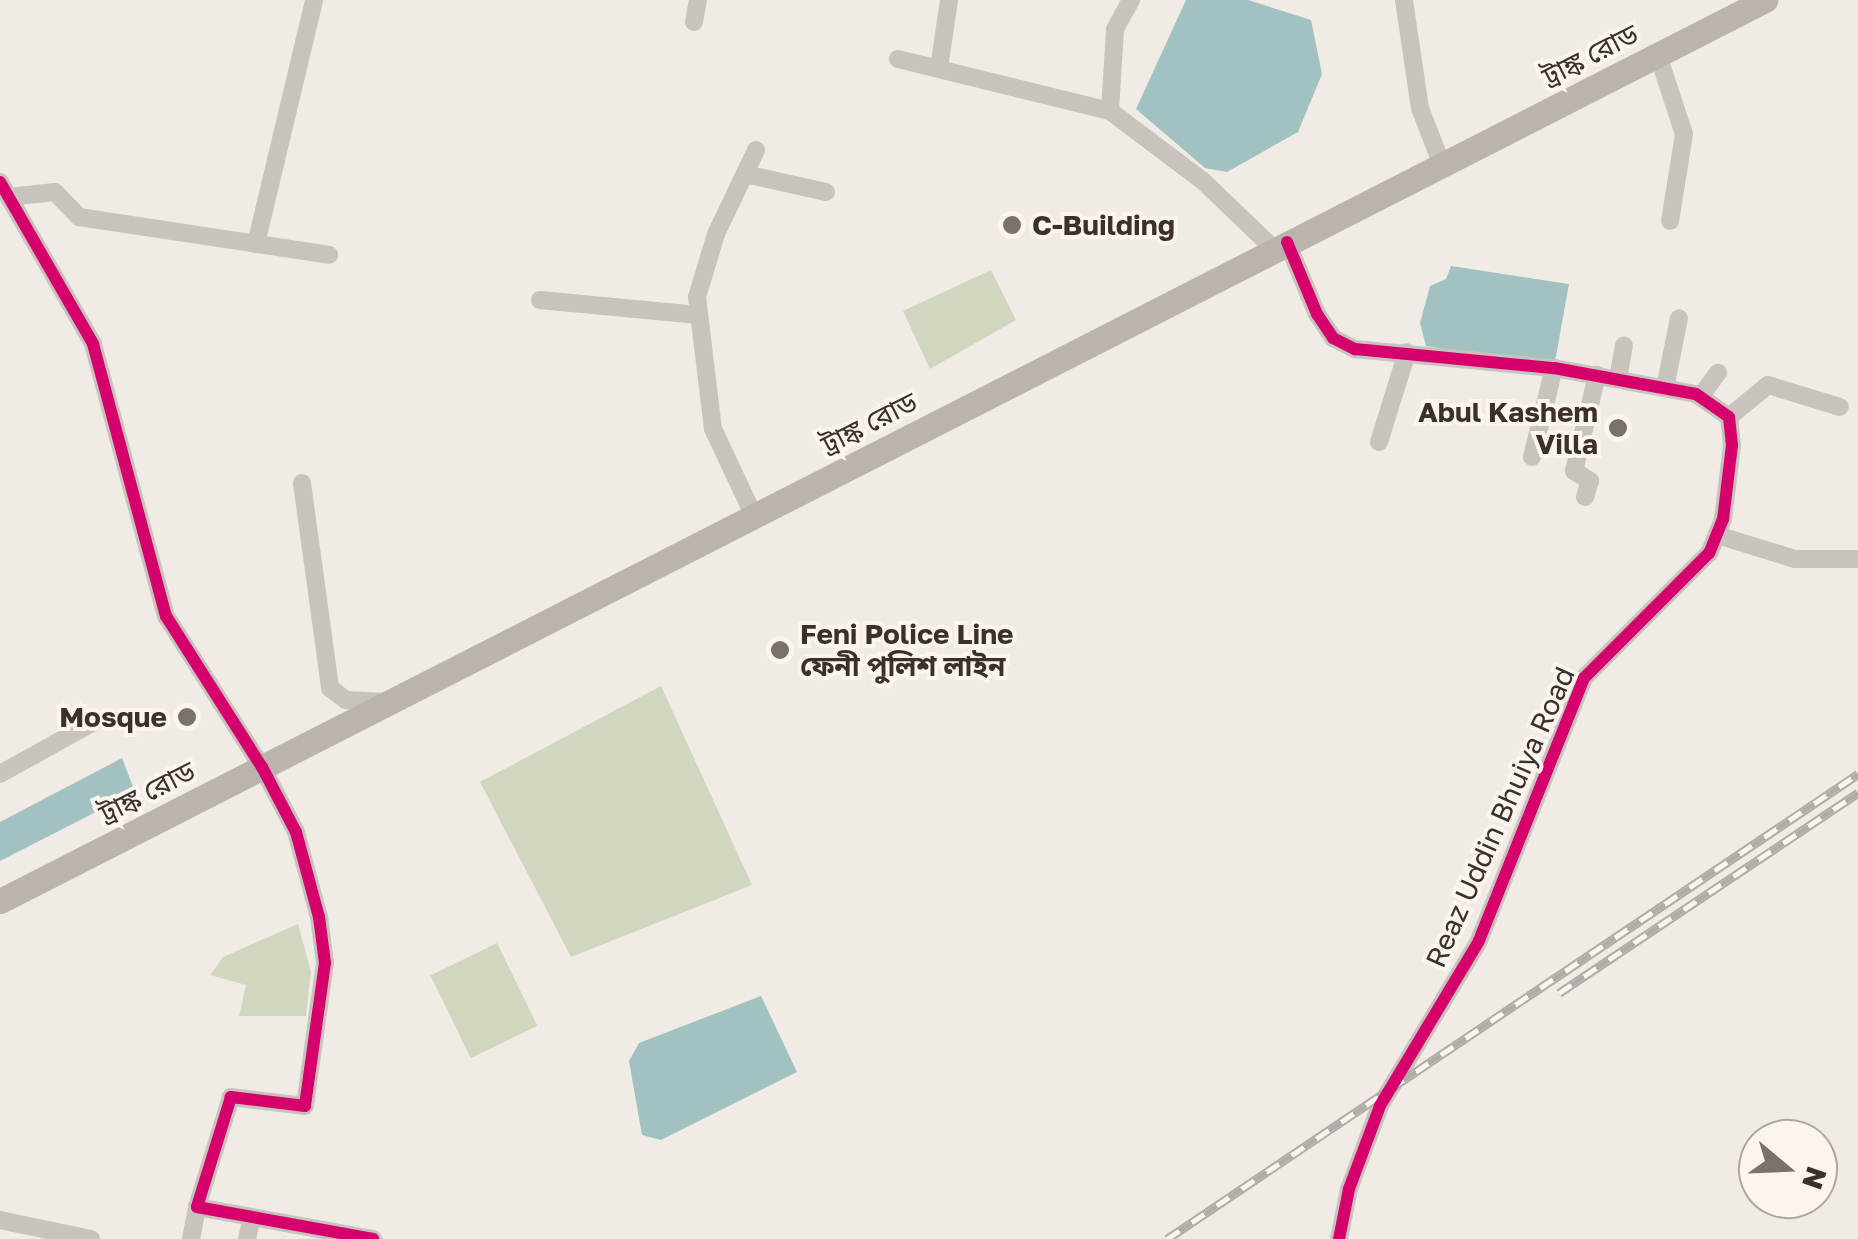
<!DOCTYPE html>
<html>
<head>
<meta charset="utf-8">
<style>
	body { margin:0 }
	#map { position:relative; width:1858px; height:1239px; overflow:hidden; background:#f0ebe5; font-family:"Golos Text","Noto Sans Bengali",sans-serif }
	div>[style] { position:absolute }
	.green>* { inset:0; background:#d1d6bf; transform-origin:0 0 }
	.water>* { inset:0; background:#a1c2c1 }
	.minor>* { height:18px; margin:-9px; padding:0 9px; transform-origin:9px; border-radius:9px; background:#c9c3be }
	.secondary>* { height:25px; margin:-12.5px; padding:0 12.5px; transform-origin:12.5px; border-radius:12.5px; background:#bab3ae }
	.rail>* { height:9px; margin-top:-4.5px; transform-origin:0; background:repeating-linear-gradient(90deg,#fbf5ee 0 15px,#b1aca8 0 30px); box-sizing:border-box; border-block:2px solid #b1aca8 }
	.cycleway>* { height:12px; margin:-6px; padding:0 6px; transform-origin:6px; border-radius:6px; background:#d6006c }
	.dots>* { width:28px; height:28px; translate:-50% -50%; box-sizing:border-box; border:5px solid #fbf5ee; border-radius:50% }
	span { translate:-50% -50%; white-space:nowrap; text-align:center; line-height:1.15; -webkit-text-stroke:8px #fbf5ee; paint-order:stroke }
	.street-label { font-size:28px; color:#3b302b }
	.poi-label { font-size:28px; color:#3b302b; font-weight:700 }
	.left { translate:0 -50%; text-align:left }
	.right { translate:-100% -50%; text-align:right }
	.north { position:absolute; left:1738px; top:1119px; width:100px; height:100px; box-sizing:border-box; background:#fbf5ee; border:2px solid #aea6a0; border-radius:50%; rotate:109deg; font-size:28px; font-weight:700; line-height:40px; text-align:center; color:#3b302b }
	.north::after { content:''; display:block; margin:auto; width:35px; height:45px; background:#7a716c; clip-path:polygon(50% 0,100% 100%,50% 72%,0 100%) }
</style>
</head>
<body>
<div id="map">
	<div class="green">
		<div style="clip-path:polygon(991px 270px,1016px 320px,930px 369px,903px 311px)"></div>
		<div style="clip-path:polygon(661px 686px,752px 885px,571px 957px,480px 782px)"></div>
		<div style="clip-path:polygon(298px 924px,311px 972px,306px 1016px,239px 1016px,246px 985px,210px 975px,223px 957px)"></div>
		<div style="left:497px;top:943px;width:92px;height:74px;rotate:64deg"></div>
	</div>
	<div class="water">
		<div style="clip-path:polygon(1186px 0,1248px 0,1311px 20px,1322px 74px,1298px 132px,1227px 172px,1205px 168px,1136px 109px)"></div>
		<div style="clip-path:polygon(1451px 266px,1569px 284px,1554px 367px,1426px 346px,1420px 323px,1430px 286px,1446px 279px)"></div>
		<div style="clip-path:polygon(122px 758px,135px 792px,0 861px,0 822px)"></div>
		<div style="clip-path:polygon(761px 996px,797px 1072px,661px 1140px,642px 1135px,629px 1061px,639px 1043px)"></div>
	</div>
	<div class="minor">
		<div style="left:1404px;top:0;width:109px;rotate:81.6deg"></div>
		<div style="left:1420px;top:108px;width:61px;rotate:68.9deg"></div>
		<div style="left:694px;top:22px;width:22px;rotate:-80deg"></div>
		<div style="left:1658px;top:55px;width:83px;rotate:71.8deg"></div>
		<div style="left:1684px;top:134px;width:88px;rotate:99.1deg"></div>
		<div style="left:898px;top:59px;width:218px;rotate:13.8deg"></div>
		<div style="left:1110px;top:111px;width:116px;rotate:37deg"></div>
		<div style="left:1203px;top:181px;width:100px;rotate:43.8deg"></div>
		<div style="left:939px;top:68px;width:69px;rotate:-81.6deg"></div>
		<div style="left:1110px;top:111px;width:82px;rotate:-86.5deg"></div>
		<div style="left:1115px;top:29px;width:33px;rotate:-61deg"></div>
		<div style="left:745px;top:174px;width:83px;rotate:12.5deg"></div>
		<div style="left:0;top:182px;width:187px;rotate:60.1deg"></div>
		<div style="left:93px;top:344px;width:282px;rotate:75deg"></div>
		<div style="left:166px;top:616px;width:179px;rotate:57.6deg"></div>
		<div style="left:262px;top:767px;width:73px;rotate:62.4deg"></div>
		<div style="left:296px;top:832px;width:88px;rotate:74.9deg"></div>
		<div style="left:319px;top:917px;width:46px;rotate:82.6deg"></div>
		<div style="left:325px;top:963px;width:144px;rotate:98deg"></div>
		<div style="left:305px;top:1106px;width:75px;rotate:-173.1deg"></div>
		<div style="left:231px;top:1097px;width:115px;rotate:107.2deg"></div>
		<div style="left:197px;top:1207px;width:179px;rotate:10.3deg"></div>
		<div style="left:9px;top:197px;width:46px;rotate:-6.2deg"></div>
		<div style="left:55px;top:192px;width:35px;rotate:46deg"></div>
		<div style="left:79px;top:217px;width:253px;rotate:8.6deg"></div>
		<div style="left:1287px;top:242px;width:78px;rotate:67.4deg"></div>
		<div style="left:1317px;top:314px;width:29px;rotate:56deg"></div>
		<div style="left:1333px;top:338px;width:25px;rotate:27deg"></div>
		<div style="left:1355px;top:349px;width:200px;rotate:5.5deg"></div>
		<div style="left:1554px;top:368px;width:144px;rotate:10.4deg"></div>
		<div style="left:1696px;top:394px;width:40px;rotate:34.9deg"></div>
		<div style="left:1729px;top:417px;width:28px;rotate:84deg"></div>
		<div style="left:1732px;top:445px;width:75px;rotate:96.9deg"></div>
		<div style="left:1723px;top:519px;width:37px;rotate:112deg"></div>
		<div style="left:1709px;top:553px;width:177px;rotate:135deg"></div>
		<div style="left:1584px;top:678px;width:283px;rotate:111.8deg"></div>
		<div style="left:1479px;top:941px;width:192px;rotate:121deg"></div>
		<div style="left:1380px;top:1106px;width:89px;rotate:110.5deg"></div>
		<div style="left:1349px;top:1189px;width:51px;rotate:101.3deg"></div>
		<div style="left:256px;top:244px;width:251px;rotate:-76.6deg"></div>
		<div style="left:540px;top:300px;width:159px;rotate:5.4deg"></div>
		<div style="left:1618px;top:379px;width:34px;rotate:-80deg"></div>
		<div style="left:1665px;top:388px;width:71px;rotate:-78.7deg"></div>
		<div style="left:1701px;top:396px;width:29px;rotate:-54deg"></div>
		<div style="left:1729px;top:417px;width:50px;rotate:-39.4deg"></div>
		<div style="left:1768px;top:385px;width:75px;rotate:17deg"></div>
		<div style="left:1379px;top:442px;width:94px;rotate:-72.7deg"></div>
		<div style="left:1532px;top:457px;width:92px;rotate:-76.1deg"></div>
		<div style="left:302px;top:483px;width:207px;rotate:82.2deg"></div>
		<div style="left:330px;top:688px;width:20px;rotate:37deg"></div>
		<div style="left:346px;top:700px;width:41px;rotate:2.8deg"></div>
		<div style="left:1585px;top:497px;width:17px;rotate:-73deg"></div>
		<div style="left:1590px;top:481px;width:19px;rotate:-148deg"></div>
		<div style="left:1574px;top:471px;width:99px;rotate:-76.5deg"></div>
		<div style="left:754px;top:516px;width:96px;rotate:-115.2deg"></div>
		<div style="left:713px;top:429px;width:133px;rotate:-96.9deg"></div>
		<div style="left:697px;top:297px;width:66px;rotate:-73.2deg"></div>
		<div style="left:716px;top:234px;width:93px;rotate:-64.5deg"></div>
		<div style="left:1717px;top:535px;width:82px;rotate:17.1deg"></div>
		<div style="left:1795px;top:559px;width:63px"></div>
		<div style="left:0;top:774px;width:113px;rotate:-29.1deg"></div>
		<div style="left:0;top:1220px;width:93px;rotate:11.8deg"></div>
		<div style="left:191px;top:1239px;width:33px;rotate:-79deg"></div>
		<div style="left:247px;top:1239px;width:22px;rotate:-77deg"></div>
	</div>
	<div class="secondary">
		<div style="left:0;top:901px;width:1982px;rotate:-27.04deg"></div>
	</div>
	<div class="rail">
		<div style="left:1559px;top:993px;width:360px;rotate:-33.8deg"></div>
		<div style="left:1167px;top:1239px;width:833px;rotate:-33.94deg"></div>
	</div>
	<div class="cycleway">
		<div style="left:0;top:182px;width:187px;rotate:60.1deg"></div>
		<div style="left:93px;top:344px;width:282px;rotate:75deg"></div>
		<div style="left:166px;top:616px;width:179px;rotate:57.6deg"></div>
		<div style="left:262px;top:767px;width:73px;rotate:62.4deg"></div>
		<div style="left:296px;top:832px;width:88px;rotate:74.9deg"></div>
		<div style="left:319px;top:917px;width:46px;rotate:82.6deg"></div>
		<div style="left:325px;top:963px;width:144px;rotate:98deg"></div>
		<div style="left:305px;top:1106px;width:75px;rotate:-173.1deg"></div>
		<div style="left:231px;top:1097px;width:115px;rotate:107.2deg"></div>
		<div style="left:197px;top:1207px;width:179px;rotate:10.3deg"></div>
		<div style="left:1287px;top:242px;width:78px;rotate:67.4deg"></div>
		<div style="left:1317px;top:314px;width:29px;rotate:56deg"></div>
		<div style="left:1333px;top:338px;width:25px;rotate:27deg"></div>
		<div style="left:1355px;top:349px;width:200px;rotate:5.5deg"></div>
		<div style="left:1554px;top:368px;width:144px;rotate:10.4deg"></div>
		<div style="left:1696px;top:394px;width:40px;rotate:34.9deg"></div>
		<div style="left:1729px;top:417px;width:28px;rotate:84deg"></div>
		<div style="left:1732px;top:445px;width:75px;rotate:96.9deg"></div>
		<div style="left:1723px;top:519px;width:37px;rotate:112deg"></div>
		<div style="left:1709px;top:553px;width:177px;rotate:135deg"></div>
		<div style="left:1584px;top:678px;width:283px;rotate:111.8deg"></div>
		<div style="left:1479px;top:941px;width:192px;rotate:121deg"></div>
		<div style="left:1380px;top:1106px;width:89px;rotate:110.5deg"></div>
		<div style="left:1349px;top:1189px;width:51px;rotate:101.3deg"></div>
	</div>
	<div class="dots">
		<div style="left:1012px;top:225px;background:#7a716c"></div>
		<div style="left:1618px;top:428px;background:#7a716c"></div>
		<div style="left:780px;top:650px;background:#7a716c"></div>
		<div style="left:187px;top:717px;background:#7a716c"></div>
	</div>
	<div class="street-label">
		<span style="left:1590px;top:55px;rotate:-27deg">ট্রাঙ্ক রোড</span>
		<span style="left:869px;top:423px;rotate:-27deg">ট্রাঙ্ক রোড</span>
		<span style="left:147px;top:792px;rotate:-27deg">ট্রাঙ্ক রোড</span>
		<span style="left:1500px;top:817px;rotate:-66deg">Reaz Uddin Bhuiya Road</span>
	</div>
	<div class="poi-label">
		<span class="left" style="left:1032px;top:225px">C-Building</span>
		<span class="right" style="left:1598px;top:428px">Abul Kashem<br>Villa</span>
		<span class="left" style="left:800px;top:650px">Feni Police Line<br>ফেনী পুলিশ লাইন</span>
		<span class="right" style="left:167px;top:717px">Mosque</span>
	</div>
	<div class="north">N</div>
</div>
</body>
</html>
